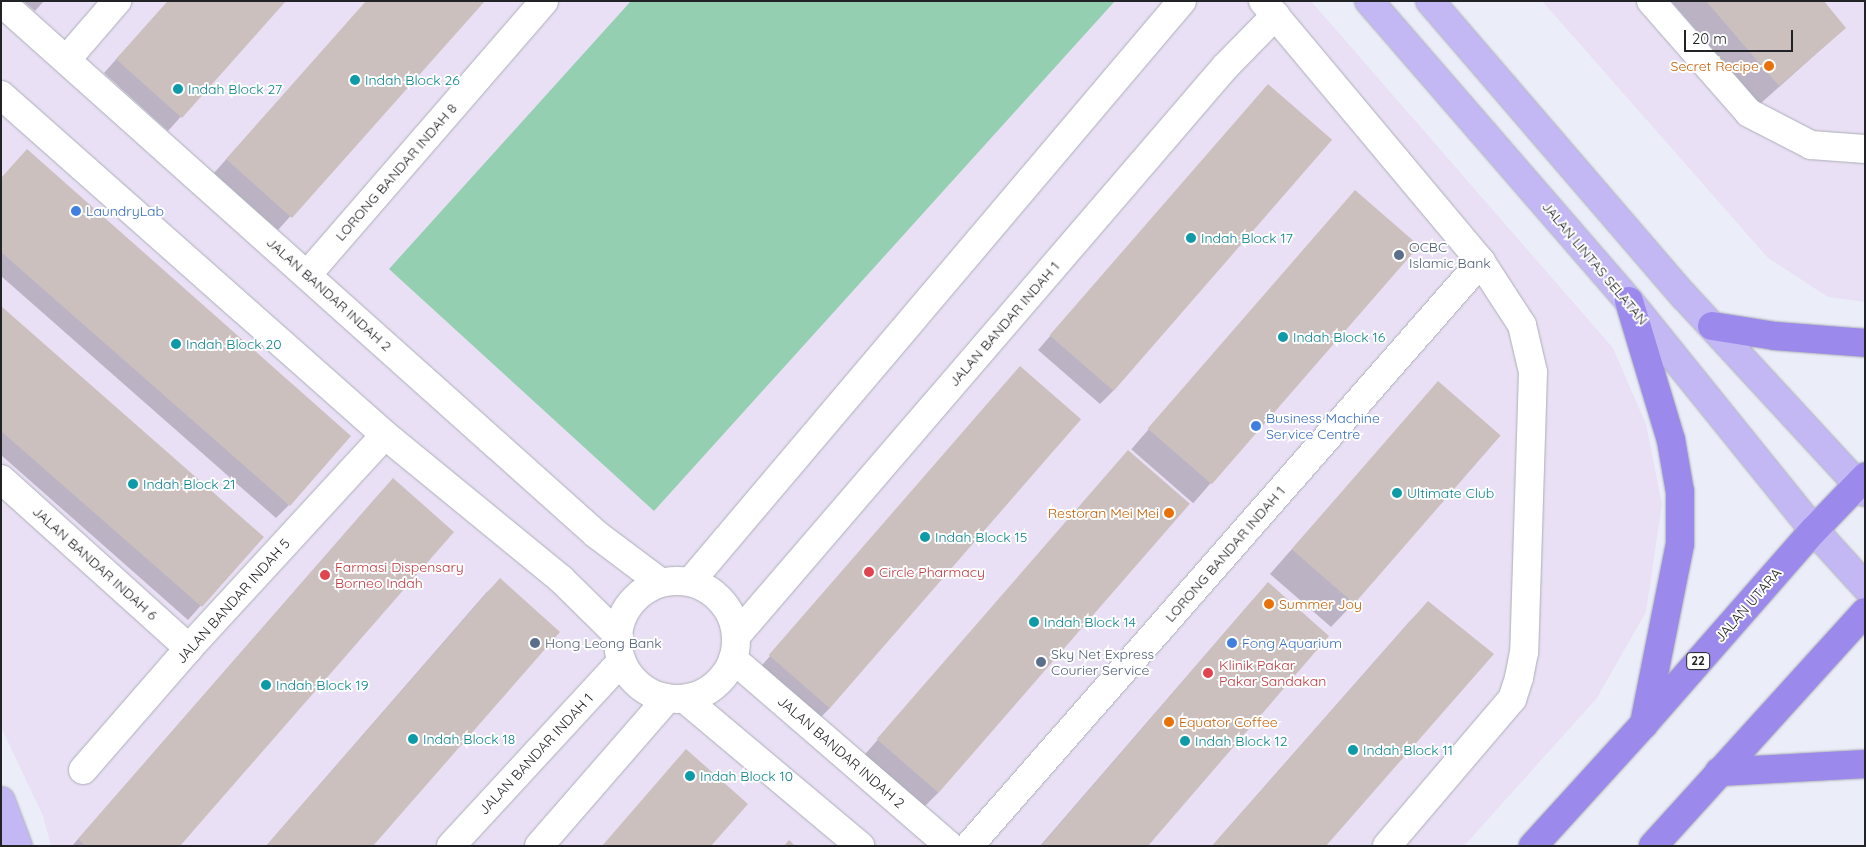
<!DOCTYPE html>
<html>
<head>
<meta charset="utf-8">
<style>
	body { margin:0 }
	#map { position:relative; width:1866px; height:847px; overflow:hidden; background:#ebeef9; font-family:Quicksand,sans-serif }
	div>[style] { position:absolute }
	.commercial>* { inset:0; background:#eae0f5 }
	.green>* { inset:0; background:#94cfb1 }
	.shadow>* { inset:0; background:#0003; transform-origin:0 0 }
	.building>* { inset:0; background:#ccc0be; transform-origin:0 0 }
	.roads { filter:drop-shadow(0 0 1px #abaeb7) drop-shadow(0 0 1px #abaeb7) }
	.minor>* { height:28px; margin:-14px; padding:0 14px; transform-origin:14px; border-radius:14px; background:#fff }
	.minor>.ring { margin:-14px; padding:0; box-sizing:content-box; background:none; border:28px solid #fff; border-radius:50% }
	.major>* { height:28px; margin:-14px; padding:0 14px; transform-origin:14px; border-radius:14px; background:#c3b8f4 }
	.highway>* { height:28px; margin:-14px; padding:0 14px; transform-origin:14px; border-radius:14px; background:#9b89ec }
	.dots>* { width:14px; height:14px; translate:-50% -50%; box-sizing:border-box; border:2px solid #fff; border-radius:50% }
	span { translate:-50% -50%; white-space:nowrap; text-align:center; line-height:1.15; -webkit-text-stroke:4px #fff; paint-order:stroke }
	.shield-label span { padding:1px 4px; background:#fff; border:1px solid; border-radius:4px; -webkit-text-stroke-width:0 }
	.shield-label { font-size:12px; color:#222327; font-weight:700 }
	.food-label { font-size:14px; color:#c56008 }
	.right { translate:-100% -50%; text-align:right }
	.left { translate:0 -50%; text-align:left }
	.culture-label { font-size:14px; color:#0d838f }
	.street-label { font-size:14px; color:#222327 }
	.shop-label { font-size:14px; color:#366cbe }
	.service-label { font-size:14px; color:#4e5e75 }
	.health-label { font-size:14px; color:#be3a42 }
	.frame { position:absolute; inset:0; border:2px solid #222327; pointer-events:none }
	.scale { position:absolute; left:1684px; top:30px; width:109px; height:22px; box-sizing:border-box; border:2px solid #222327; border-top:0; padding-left:6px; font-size:15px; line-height:18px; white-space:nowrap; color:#222327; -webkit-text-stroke:4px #fff; paint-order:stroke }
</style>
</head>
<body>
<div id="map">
	<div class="commercial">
		<div style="clip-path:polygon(1px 1px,1311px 1px,1613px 348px,1646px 424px,1662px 504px,1646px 612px,1597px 698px,1464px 846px,51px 846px,43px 816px,1px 727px)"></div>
		<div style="clip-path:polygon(1542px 1px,1865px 1px,1865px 302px,1828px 297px,1768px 258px)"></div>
	</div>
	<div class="green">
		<div style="clip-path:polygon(631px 1px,1115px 1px,654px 511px,389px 269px)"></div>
	</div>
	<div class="shadow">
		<div style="clip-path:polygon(23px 1px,44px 1px,35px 11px)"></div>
		<div style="clip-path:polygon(168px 1px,284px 1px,168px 131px,104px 73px)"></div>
		<div style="clip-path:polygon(367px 1px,483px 1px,278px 230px,214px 173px)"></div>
		<div style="clip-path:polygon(1671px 1px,1822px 1px,1845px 28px,1760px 104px)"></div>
		<div style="clip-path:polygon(1268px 86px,1113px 391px,1100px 404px,1038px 350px)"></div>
		<div style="clip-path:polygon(1px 178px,289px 505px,276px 518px,1px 276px)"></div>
		<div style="left:1355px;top:192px;width:82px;height:341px;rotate:41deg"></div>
		<div style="clip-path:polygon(1px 308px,262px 537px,188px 620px,1px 455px)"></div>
		<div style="clip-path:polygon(1020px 367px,830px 708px,817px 721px,758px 670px)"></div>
		<div style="clip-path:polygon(1438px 383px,1354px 603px,1331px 627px,1270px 574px)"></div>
		<div style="clip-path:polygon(1129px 452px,938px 793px,919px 812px,860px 760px)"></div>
		<div style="clip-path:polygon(393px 480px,179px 846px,72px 846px,380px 493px)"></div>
		<div style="clip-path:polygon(500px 580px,372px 846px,266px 846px,486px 593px)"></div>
		<div style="clip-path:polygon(1268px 584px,1146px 846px,1040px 846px,1250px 603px)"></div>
		<div style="clip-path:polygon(1428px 603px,1325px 846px,1212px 846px,1409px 622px)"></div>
	</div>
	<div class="building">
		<div style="clip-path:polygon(168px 1px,286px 1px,182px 118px,116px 59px)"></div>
		<div style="clip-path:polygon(366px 1px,485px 1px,292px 218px,226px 159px)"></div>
		<div style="clip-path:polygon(1706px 1px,1824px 1px,1846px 28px,1779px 86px)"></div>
		<div style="left:1268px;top:84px;width:85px;height:333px;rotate:41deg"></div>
		<div style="clip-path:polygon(27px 149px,351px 436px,290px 506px,1px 252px,1px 178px)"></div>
		<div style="left:1355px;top:190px;width:85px;height:316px;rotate:41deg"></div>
		<div style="clip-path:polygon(1px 306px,264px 537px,202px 607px,1px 431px)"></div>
		<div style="left:1020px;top:366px;width:81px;height:383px;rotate:41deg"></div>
		<div style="left:1438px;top:381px;width:83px;height:223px;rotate:41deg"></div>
		<div style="left:1128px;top:450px;width:82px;height:383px;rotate:41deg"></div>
		<div style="clip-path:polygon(393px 478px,454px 532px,180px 846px,85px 846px,78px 839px)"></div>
		<div style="clip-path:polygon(500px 578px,560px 632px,373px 846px,266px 846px)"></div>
		<div style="clip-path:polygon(1268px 582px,1329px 636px,1148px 846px,1041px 846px)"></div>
		<div style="clip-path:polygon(1428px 601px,1494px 654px,1326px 846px,1212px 846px)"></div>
		<div style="clip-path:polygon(686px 749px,748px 804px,711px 846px,602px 846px)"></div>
		<div style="clip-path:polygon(789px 840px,795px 846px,784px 846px)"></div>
	</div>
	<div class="roads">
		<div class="minor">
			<div style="left:1263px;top:1px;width:340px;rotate:50.1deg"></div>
			<div style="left:1481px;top:262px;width:75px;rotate:56.9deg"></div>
			<div style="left:1522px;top:325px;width:48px;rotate:76.8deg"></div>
			<div style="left:1533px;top:372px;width:280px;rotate:91.8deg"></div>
			<div style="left:1524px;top:652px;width:26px;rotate:101deg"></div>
			<div style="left:1519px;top:678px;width:22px;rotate:108deg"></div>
			<div style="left:1512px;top:699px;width:193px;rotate:130.4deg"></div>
			<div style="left:1651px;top:1px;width:149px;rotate:48.8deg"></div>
			<div style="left:1749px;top:113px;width:70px;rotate:27.3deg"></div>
			<div style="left:1811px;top:145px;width:54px;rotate:4.2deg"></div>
			<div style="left:1px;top:2px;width:798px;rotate:41.8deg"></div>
			<div style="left:596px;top:534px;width:80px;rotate:36.9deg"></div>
			<div style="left:67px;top:59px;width:77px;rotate:-49.2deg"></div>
			<div style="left:1px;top:95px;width:513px;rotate:41.52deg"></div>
			<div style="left:385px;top:435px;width:227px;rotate:39.3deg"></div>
			<div style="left:561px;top:579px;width:78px;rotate:44.5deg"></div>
			<div style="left:307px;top:275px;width:362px;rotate:-49.1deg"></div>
			<div style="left:1px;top:479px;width:253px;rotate:42deg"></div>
			<div class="ring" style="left:618px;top:581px;width:90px;height:90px"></div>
			<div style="left:691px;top:581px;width:760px;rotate:-49.75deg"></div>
			<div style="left:736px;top:636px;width:752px;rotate:-49.32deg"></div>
			<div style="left:1226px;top:66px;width:71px;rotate:-45.6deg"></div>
			<div style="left:733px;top:659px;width:286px;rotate:40.8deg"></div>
			<div style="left:685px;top:699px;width:229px;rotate:40deg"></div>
			<div style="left:83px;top:770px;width:162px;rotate:-49deg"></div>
			<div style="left:189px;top:648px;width:289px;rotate:-47.4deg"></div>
			<div style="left:451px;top:846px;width:251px;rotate:-47.3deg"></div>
			<div style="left:539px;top:846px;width:195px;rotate:-49deg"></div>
			<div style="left:969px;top:846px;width:777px;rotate:-48.76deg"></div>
		</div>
		<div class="major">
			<div style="left:1369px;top:1px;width:397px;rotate:49.1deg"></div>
			<div style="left:1629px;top:301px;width:294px;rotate:51.1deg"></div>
			<div style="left:1814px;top:530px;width:76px;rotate:47.7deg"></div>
			<div style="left:1430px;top:1px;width:389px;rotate:49.3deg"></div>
			<div style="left:1684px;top:296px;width:267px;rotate:47.3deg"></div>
			<div style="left:1px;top:801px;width:48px;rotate:69.3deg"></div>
		</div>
		<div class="highway">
			<div style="left:1629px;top:301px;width:145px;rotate:73.2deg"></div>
			<div style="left:1671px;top:440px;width:53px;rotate:80.2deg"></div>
			<div style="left:1680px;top:492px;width:52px;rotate:90deg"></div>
			<div style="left:1680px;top:544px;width:184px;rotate:101.3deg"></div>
			<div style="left:1712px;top:326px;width:64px;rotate:9deg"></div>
			<div style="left:1775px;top:336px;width:90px;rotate:4.4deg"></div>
			<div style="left:1719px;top:772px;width:146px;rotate:-3.1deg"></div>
			<div style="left:1533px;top:846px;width:164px;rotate:-47.7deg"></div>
			<div style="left:1643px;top:725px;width:259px;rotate:-48.8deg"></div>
			<div style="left:1814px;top:530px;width:74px;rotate:-46.1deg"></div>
			<div style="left:1653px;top:846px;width:316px;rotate:-47.8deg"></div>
		</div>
	</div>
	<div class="dots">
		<div style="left:1769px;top:66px;background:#e8710a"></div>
		<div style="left:355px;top:80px;background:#0f9aa8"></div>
		<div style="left:178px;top:89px;background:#0f9aa8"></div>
		<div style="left:76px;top:211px;background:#3f7fe0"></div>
		<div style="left:1191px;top:238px;background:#0f9aa8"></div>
		<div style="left:1399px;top:255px;background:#5c6f8a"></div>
		<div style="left:1283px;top:337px;background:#0f9aa8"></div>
		<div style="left:176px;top:344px;background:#0f9aa8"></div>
		<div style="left:1256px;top:426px;background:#3f7fe0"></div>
		<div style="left:133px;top:484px;background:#0f9aa8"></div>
		<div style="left:1397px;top:493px;background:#0f9aa8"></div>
		<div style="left:1169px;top:513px;background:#e8710a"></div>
		<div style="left:925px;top:537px;background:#0f9aa8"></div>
		<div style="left:869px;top:572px;background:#e0444e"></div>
		<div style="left:325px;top:575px;background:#e0444e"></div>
		<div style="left:1269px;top:604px;background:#e8710a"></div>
		<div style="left:1034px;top:622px;background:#0f9aa8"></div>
		<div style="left:535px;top:643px;background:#5c6f8a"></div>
		<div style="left:1232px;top:643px;background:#3f7fe0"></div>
		<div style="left:1041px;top:662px;background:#5c6f8a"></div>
		<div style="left:1208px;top:673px;background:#e0444e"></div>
		<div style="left:266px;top:685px;background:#0f9aa8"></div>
		<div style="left:1169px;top:722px;background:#e8710a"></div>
		<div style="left:413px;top:739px;background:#0f9aa8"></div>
		<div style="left:1185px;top:741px;background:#0f9aa8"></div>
		<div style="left:1353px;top:750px;background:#0f9aa8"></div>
		<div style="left:690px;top:776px;background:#0f9aa8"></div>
	</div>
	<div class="shield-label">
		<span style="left:1698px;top:661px">22</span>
	</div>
	<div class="food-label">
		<span class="right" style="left:1759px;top:66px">Secret Recipe</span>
		<span class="right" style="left:1159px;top:513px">Restoran Mei Mei</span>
		<span class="left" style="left:1279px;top:604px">Summer Joy</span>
		<span class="left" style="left:1179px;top:722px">Equator Coffee</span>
	</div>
	<div class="culture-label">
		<span class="left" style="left:365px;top:80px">Indah Block 26</span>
		<span class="left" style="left:188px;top:89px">Indah Block 27</span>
		<span class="left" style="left:1201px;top:238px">Indah Block 17</span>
		<span class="left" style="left:1293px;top:337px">Indah Block 16</span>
		<span class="left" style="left:186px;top:344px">Indah Block 20</span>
		<span class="left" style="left:143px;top:484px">Indah Block 21</span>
		<span class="left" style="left:1407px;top:493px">Ultimate Club</span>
		<span class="left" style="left:935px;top:537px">Indah Block 15</span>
		<span class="left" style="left:1044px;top:622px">Indah Block 14</span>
		<span class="left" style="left:276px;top:685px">Indah Block 19</span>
		<span class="left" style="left:423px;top:739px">Indah Block 18</span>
		<span class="left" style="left:1195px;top:741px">Indah Block 12</span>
		<span class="left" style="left:1363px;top:750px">Indah Block 11</span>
		<span class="left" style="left:700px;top:776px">Indah Block 10</span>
	</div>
	<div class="street-label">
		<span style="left:396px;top:172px;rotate:-49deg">LORONG BANDAR INDAH 8</span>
		<span style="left:1595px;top:263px;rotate:50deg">JALAN LINTAS SELATAN</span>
		<span style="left:329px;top:294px;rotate:42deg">JALAN BANDAR INDAH 2</span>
		<span style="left:1004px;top:324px;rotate:-49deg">JALAN BANDAR INDAH 1</span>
		<span style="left:1225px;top:554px;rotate:-49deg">LORONG BANDAR INDAH 1</span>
		<span style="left:95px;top:563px;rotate:42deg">JALAN BANDAR INDAH 6</span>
		<span style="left:233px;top:601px;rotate:-48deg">JALAN BANDAR INDAH 5</span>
		<span style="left:1748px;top:605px;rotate:-49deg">JALAN UTARA</span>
		<span style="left:841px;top:752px;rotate:41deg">JALAN BANDAR INDAH 2</span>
		<span style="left:536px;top:754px;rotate:-47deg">JALAN BANDAR INDAH 1</span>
	</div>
	<div class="shop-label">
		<span class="left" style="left:86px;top:211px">LaundryLab</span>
		<span class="left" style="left:1266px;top:426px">Business Machine<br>Service Centre</span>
		<span class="left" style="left:1242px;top:643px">Fong Aquarium</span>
	</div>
	<div class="service-label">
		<span class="left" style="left:1409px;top:255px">OCBC<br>Islamic Bank</span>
		<span class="left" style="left:545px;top:643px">Hong Leong Bank</span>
		<span class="left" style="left:1051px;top:662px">Sky Net Express<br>Courier Service</span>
	</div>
	<div class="health-label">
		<span class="left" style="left:335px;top:575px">Farmasi Dispensary<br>Borneo Indah</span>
		<span class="left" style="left:879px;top:572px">Circle Pharmacy</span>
		<span class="left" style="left:1219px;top:673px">Klinik Pakar<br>Pakar Sandakan</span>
	</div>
	<div class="frame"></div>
	<div class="scale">20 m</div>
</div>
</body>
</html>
